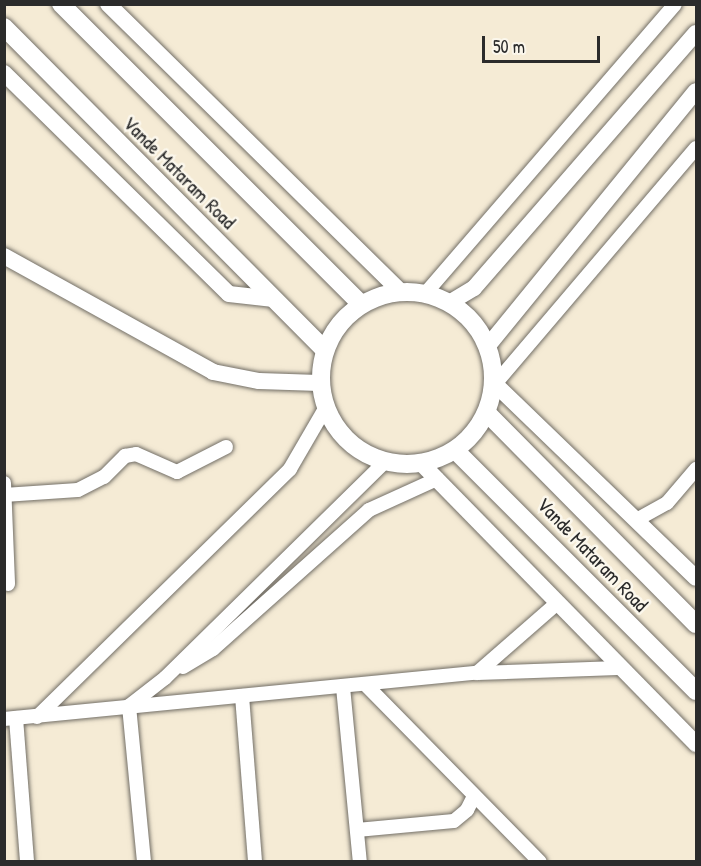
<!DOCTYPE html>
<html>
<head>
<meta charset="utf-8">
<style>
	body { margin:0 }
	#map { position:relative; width:701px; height:866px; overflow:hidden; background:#f5ebd5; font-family:"Patrick Hand",sans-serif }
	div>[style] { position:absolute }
	.roads { filter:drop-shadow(0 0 2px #726e66) drop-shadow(0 0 2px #726e66) }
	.minor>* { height:14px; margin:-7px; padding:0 7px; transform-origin:7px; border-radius:7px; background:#fff }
	.tertiary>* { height:16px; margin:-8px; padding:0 8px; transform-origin:8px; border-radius:8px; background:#fff }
	.secondary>* { height:18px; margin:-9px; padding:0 9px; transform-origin:9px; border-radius:9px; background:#fff }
	.secondary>.ring { margin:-9px; padding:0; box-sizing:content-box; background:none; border:18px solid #fff; border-radius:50% }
	span { translate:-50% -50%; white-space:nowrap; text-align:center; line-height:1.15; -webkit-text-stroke:5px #fbf7ec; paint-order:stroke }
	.street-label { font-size:20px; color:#2b2b2b }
	.frame { position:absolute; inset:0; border:6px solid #2b2b2b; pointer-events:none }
	.scale { position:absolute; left:482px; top:36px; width:118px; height:27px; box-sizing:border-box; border:3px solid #2b2b2b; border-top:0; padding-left:8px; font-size:18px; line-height:21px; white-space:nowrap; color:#2b2b2b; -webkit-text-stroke:4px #fbf7ec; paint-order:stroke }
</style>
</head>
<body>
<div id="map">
	<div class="roads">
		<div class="minor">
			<div style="left:424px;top:295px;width:384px;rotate:-49.2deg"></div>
			<div style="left:495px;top:384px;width:310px;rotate:-49.6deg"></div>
			<div style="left:4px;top:483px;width:101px;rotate:87.7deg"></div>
			<div style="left:4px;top:495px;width:74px;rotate:-3.9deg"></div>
			<div style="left:78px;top:490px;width:29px;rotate:-27deg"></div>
			<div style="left:104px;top:477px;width:30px;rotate:-45deg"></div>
			<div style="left:125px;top:456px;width:11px;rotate:-10deg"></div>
			<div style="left:136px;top:454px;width:45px;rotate:23.7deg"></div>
			<div style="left:177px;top:472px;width:55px;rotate:-27deg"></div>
			<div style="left:638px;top:519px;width:33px;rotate:-29deg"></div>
			<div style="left:667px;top:503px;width:45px;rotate:-49.5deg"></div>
			<div style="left:183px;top:667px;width:35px;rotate:-31deg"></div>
			<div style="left:213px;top:649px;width:209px;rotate:-41.7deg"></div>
			<div style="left:369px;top:510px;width:75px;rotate:-24.5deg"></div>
			<div style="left:477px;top:673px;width:105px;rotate:-41.1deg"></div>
			<div style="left:366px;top:685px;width:248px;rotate:45.5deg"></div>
			<div style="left:343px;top:687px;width:176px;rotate:84.5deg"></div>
			<div style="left:242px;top:696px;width:167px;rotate:85.5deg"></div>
			<div style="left:129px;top:706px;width:46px;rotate:-37.9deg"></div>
			<div style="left:165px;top:678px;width:308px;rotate:-44.5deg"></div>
			<div style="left:129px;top:706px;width:157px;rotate:84.5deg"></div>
			<div style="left:37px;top:717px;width:354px;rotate:-44.4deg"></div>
			<div style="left:290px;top:469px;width:72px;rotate:-59.9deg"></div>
			<div style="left:16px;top:718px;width:144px;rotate:85.6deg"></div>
			<div style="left:4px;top:719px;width:475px;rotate:-5.6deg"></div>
			<div style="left:477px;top:673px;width:141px;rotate:-2deg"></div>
			<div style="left:357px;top:830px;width:97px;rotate:-5.3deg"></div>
			<div style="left:454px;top:821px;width:17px;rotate:-40deg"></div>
			<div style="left:467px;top:810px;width:16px;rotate:-63deg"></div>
		</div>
		<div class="tertiary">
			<div style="left:108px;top:4px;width:409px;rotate:44.5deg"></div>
			<div style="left:4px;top:73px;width:315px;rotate:44.5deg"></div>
			<div style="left:229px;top:294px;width:45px;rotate:6.3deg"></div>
			<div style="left:4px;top:256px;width:239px;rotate:29deg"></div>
			<div style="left:213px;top:372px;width:47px;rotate:11.1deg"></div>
			<div style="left:259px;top:381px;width:60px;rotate:1.9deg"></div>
			<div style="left:449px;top:303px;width:29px;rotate:-31deg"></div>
			<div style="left:474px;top:288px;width:338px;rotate:-49deg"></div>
			<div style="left:487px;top:347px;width:330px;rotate:-50.8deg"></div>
			<div style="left:495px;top:384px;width:279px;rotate:44deg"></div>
			<div style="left:422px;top:464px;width:392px;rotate:45.6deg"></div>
		</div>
		<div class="secondary">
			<div style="left:61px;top:4px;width:424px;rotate:45deg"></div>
			<div style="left:4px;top:27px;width:454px;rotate:45.2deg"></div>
			<div class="ring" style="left:321px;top:292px;width:154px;height:154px"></div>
			<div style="left:487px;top:413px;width:297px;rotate:45.3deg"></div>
			<div style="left:455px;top:450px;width:341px;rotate:45deg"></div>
		</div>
	</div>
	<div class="street-label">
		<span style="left:180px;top:172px;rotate:45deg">Vande Mataram Road</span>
		<span style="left:593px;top:554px;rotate:46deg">Vande Mataram Road</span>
	</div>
	<div class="frame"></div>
	<div class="scale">50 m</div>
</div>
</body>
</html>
